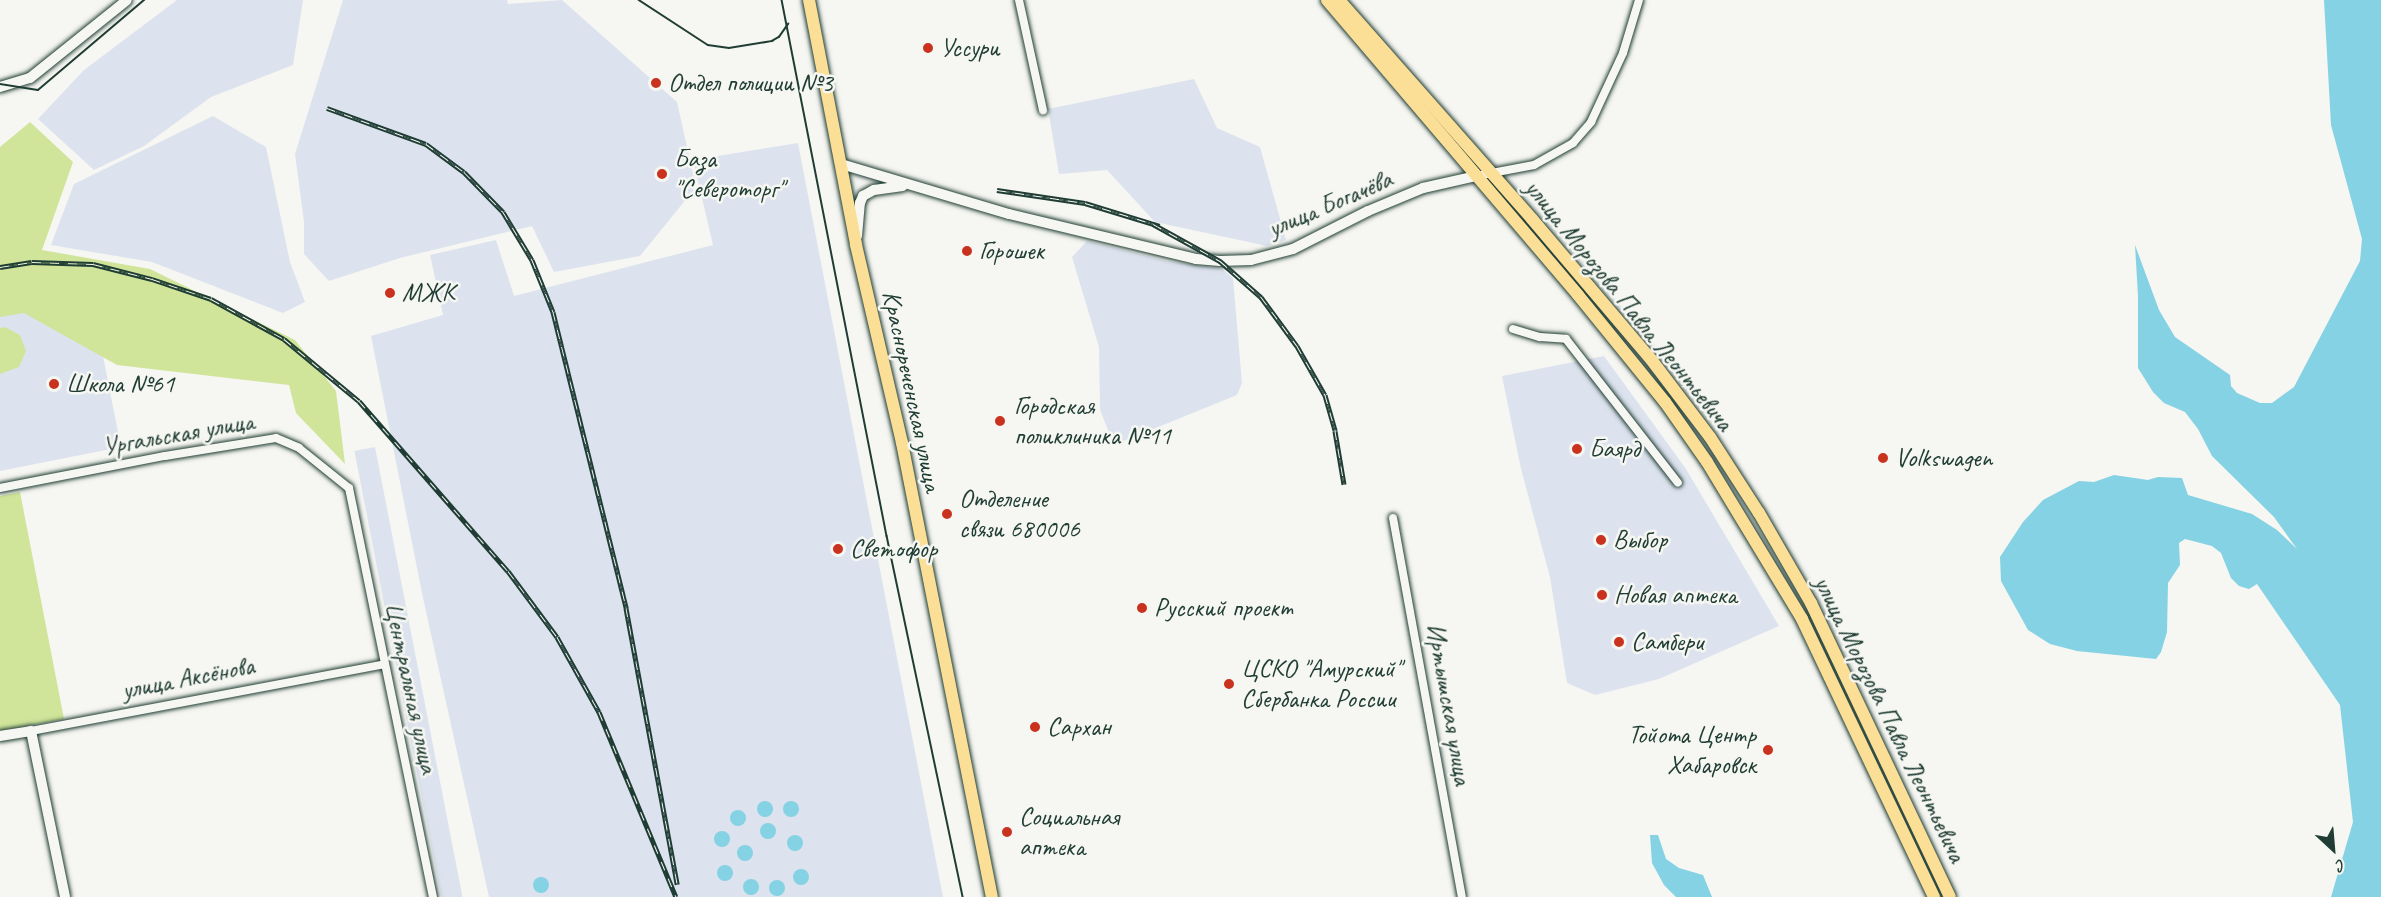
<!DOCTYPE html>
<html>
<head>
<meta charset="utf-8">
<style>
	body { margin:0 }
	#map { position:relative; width:2381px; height:897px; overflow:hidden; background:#f6f6f2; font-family:Caveat,sans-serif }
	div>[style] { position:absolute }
	.built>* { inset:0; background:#dde3ee; transform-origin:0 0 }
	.green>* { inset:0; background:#d0e59a }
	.water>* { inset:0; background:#84d2e3 }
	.round { border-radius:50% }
	.roads { filter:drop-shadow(0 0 2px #1f3d34) drop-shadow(0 0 2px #1f3d34) }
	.minor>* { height:8px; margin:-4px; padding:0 4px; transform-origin:4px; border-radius:4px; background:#f6f6f2 }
	.tertiary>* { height:10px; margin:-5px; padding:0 5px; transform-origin:5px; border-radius:5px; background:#f6f6f2 }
	.primary>* { height:12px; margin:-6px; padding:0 6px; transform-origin:6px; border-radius:6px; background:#fbdf96 }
	.tram>* { height:1.5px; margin:-0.75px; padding:0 0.75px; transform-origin:0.75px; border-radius:0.75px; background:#1f3d34 }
	.rail>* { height:5px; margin-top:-2.5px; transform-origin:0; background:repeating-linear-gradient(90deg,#f6f6f2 0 9px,#1f3d34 0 18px); box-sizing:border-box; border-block:2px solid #1f3d34 }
	.dots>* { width:16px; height:16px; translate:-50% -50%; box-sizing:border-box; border:3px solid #f6f6f2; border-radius:50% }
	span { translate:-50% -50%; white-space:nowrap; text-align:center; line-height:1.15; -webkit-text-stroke:5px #f6f6f2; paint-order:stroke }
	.poi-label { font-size:26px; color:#1f3d34 }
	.left { translate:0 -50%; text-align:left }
	.right { translate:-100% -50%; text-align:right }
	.street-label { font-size:26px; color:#1f3d34 }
	.north { position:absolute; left:2303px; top:819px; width:60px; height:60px; -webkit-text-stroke:4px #f6f6f2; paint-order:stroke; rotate:154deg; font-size:16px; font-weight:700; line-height:24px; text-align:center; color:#1f3d34 }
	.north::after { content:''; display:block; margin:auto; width:21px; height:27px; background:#1f3d34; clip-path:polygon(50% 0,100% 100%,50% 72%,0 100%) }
</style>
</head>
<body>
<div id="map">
	<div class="built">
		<div style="clip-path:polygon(177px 0,303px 0,293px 65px,211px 97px,144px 146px,94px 170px,38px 119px,84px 70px)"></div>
		<div style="clip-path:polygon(343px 0,507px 0,508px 4px,562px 0,677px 102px,696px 187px,640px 256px,554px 272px,532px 226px,400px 258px,329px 281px,304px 254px,304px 222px,295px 154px)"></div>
		<div style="clip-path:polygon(1194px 79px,1217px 128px,1260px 147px,1286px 240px,1267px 246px,1155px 222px,1107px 170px,1059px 174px,1048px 109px)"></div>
		<div style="clip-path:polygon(213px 116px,266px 147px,290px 262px,305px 302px,283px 313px,152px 262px,51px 245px,74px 184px)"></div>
		<div style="clip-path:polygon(798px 143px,943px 897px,489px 897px,423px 598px,371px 336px,443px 315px,430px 255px,496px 240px,514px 296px,713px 245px,693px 160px)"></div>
		<div style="clip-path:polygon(1087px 241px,1167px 261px,1222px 269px,1233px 278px,1242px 383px,1237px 395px,1114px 445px,1100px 410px,1099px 347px,1072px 257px)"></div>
		<div style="clip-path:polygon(0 299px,96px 321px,121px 447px,0 471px)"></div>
		<div style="clip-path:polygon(1604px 356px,1686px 469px,1779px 626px,1659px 679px,1595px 695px,1567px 683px,1550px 577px,1521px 469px,1502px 376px)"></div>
		<div style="left:375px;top:447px;width:459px;height:21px;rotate:79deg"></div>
	</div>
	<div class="green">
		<div style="clip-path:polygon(30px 122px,73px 162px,42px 250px,150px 269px,295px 340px,336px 391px,345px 464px,296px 413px,289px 385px,117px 365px,24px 313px,0 317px,0 147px)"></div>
		<div style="clip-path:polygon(5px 327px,20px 335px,26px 351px,19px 367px,0 374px,0 328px)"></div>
		<div style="clip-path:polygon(20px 492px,64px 719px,0 731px,0 496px)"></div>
	</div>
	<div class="water">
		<div style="clip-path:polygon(2324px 0,2381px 0,2381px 897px,2331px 897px,2353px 822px,2340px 705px,2257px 584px,2249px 589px,2239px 586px,2231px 578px,2221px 553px,2212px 546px,2185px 539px,2179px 543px,2180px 565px,2168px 583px,2167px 632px,2161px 652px,2156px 659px,2077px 651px,2050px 644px,2028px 630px,2001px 581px,2000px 557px,2023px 522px,2043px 500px,2079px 481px,2094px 482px,2114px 475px,2148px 480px,2158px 477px,2182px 478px,2188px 495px,2252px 514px,2277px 530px,2297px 549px,2274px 517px,2212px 456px,2198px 429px,2185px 412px,2164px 403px,2153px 392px,2138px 368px,2138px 296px,2135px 245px,2159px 310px,2175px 337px,2230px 375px,2231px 386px,2237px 393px,2260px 403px,2272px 403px,2294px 387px,2360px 261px,2362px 239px,2331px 125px)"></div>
		<div class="round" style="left:783px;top:801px;width:16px;height:16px"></div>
		<div class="round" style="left:757px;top:801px;width:16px;height:16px"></div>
		<div class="round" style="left:730px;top:810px;width:16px;height:16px"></div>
		<div class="round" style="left:760px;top:823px;width:16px;height:16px"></div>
		<div class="round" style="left:714px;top:831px;width:16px;height:16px"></div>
		<div class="round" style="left:787px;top:835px;width:16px;height:16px"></div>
		<div style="clip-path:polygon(1650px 835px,1658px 835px,1666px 859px,1679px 868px,1703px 875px,1712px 897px,1676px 897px,1664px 885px,1652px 863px)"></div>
		<div class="round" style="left:737px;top:845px;width:16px;height:16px"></div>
		<div class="round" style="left:717px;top:865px;width:16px;height:16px"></div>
		<div class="round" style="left:793px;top:869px;width:16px;height:16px"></div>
		<div class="round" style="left:533px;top:877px;width:16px;height:16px"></div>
		<div class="round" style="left:743px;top:879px;width:16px;height:16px"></div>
		<div class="round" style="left:769px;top:880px;width:16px;height:16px"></div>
	</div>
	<div class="roads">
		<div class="minor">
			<div style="left:1019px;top:0;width:113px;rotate:77.7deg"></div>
			<div style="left:1476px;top:176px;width:59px;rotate:-10.7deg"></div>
			<div style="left:1534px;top:165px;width:45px;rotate:-29.4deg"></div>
			<div style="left:1573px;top:143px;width:28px;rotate:-49deg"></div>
			<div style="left:1591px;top:122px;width:76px;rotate:-65.1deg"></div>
			<div style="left:1623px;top:53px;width:55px;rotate:-73.2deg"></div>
			<div style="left:1513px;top:329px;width:28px;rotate:17deg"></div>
			<div style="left:1540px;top:337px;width:26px;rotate:4deg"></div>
			<div style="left:1566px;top:339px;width:182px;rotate:52.1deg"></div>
			<div style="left:0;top:488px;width:168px;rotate:-11deg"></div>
			<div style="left:165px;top:456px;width:112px;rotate:-9.2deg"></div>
			<div style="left:276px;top:438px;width:25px;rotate:23deg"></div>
			<div style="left:299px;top:448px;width:64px;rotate:38.7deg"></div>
			<div style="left:349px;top:488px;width:418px;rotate:78.4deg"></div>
			<div style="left:1393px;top:518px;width:385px;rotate:79.7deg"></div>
			<div style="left:31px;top:731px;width:359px;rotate:-10.7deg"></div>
		</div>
		<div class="tertiary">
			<div style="left:0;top:87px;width:31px;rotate:-17deg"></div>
			<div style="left:30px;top:78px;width:124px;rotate:-38.8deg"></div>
			<div style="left:841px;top:164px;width:175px;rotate:16.6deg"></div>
			<div style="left:1009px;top:214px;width:192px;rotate:13.5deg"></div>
			<div style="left:1196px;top:259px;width:24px;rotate:5deg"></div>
			<div style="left:1220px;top:261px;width:31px;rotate:-2deg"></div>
			<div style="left:1251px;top:260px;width:43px;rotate:-14.7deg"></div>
			<div style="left:1293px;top:249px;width:84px;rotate:-26.9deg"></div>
			<div style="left:1368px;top:211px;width:60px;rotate:-22.7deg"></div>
			<div style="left:1423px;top:188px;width:54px;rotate:-12.8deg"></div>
			<div style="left:857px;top:236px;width:33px;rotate:-85deg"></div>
			<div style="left:860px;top:203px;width:8px;rotate:-67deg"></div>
			<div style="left:863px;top:196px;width:13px;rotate:-29deg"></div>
			<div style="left:874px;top:190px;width:29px;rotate:-8deg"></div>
			<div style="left:0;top:736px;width:31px;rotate:-9deg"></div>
			<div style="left:31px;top:731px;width:169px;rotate:78.4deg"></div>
		</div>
		<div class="primary">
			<div style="left:809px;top:0;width:249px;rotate:79.1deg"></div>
			<div style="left:856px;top:245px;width:203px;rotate:76.9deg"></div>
			<div style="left:902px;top:443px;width:463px;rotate:78.8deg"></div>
			<div style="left:1327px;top:0;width:387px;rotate:49.6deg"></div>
			<div style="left:1578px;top:295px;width:138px;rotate:50.9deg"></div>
			<div style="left:1665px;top:402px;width:73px;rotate:55deg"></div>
			<div style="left:1707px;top:462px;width:184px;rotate:58.8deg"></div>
			<div style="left:1802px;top:619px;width:308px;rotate:64.6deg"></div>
			<div style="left:1339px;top:0;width:292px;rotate:48.6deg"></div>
			<div style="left:1532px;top:219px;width:182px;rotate:49.7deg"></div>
			<div style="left:1650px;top:358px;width:99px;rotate:52.8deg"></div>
			<div style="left:1710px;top:437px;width:90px;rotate:57.2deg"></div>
			<div style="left:1759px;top:513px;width:104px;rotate:60deg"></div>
			<div style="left:1811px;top:603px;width:325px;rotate:64.7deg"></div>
		</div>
	</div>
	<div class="tram">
		<div style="left:639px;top:0;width:82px;rotate:33.1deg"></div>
		<div style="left:708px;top:45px;width:21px;rotate:8deg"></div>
		<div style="left:729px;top:48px;width:44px;rotate:-9.2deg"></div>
		<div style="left:772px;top:41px;width:8px;rotate:-30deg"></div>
		<div style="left:779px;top:37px;width:16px;rotate:-55deg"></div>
		<div style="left:782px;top:0;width:546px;rotate:78.92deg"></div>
		<div style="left:887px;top:536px;width:369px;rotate:78.1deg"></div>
		<div style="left:0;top:84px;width:38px;rotate:9deg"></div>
		<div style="left:38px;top:90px;width:139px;rotate:-40.3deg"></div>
	</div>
	<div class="rail">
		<div style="left:327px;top:108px;width:105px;rotate:20deg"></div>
		<div style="left:426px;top:144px;width:47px;rotate:36.4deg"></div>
		<div style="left:464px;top:172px;width:56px;rotate:45.7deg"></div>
		<div style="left:503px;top:212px;width:56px;rotate:58.9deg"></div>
		<div style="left:532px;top:260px;width:56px;rotate:68deg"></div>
		<div style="left:553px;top:312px;width:305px;rotate:76.1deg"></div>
		<div style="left:626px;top:608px;width:281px;rotate:79.5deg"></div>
		<div style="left:997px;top:190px;width:89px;rotate:8.4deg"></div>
		<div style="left:1085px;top:203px;width:78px;rotate:17deg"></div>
		<div style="left:1153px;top:224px;width:77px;rotate:28.9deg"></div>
		<div style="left:1220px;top:261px;width:55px;rotate:41.3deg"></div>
		<div style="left:1261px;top:297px;width:61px;rotate:53.7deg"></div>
		<div style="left:1297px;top:346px;width:56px;rotate:60.3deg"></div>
		<div style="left:1325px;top:395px;width:37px;rotate:74deg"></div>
		<div style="left:1335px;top:431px;width:54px;rotate:80.4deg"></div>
		<div style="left:0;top:267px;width:32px;rotate:-9deg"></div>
		<div style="left:32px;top:262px;width:61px;rotate:1.9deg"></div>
		<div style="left:93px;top:264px;width:61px;rotate:14.3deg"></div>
		<div style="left:152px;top:279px;width:62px;rotate:18.7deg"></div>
		<div style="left:211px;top:299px;width:83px;rotate:28.7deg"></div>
		<div style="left:284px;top:339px;width:97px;rotate:39.6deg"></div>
		<div style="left:359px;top:401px;width:226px;rotate:48.8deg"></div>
		<div style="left:508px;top:571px;width:82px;rotate:53.4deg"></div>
		<div style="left:557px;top:637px;width:86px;rotate:60.8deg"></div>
		<div style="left:599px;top:712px;width:200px;rotate:67.4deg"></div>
	</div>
	<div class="dots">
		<div style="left:928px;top:48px;background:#c8321e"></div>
		<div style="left:656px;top:83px;background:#c8321e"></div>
		<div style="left:662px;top:174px;background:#c8321e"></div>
		<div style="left:967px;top:251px;background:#c8321e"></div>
		<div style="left:390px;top:293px;background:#c8321e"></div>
		<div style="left:54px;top:384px;background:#c8321e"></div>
		<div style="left:1000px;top:421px;background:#c8321e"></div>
		<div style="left:1577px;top:449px;background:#c8321e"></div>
		<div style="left:1883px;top:458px;background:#c8321e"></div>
		<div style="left:947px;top:514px;background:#c8321e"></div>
		<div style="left:1601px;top:540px;background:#c8321e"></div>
		<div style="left:838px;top:549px;background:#c8321e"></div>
		<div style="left:1602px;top:595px;background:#c8321e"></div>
		<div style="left:1142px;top:608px;background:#c8321e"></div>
		<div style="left:1619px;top:642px;background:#c8321e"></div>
		<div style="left:1229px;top:684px;background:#c8321e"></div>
		<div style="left:1035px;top:727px;background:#c8321e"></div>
		<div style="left:1768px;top:750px;background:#c8321e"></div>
		<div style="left:1007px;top:832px;background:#c8321e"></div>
	</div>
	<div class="poi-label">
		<span class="left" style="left:940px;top:48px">Уссури</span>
		<span class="left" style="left:668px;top:83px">Отдел полиции №3</span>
		<span class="left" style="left:674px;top:174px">База<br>"Североторг"</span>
		<span class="left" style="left:979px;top:251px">Горошек</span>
		<span class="left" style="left:402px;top:293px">МЖК</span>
		<span class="left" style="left:66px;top:384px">Школа №61</span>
		<span class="left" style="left:1014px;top:421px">Городская<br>поликлиника №11</span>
		<span class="left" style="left:1589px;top:449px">Баярд</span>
		<span class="left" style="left:1895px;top:458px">Volkswagen</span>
		<span class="left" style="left:959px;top:514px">Отделение<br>связи 680006</span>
		<span class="left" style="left:1613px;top:540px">Выбор</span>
		<span class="left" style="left:850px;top:549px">Светофор</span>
		<span class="left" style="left:1614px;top:595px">Новая аптека</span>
		<span class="left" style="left:1154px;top:608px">Русский проект</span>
		<span class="left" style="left:1631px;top:642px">Самбери</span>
		<span class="left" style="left:1241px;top:684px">ЦСКО "Амурский"<br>Сбербанка России</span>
		<span class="left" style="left:1047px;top:727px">Сархан</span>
		<span class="right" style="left:1756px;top:750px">Тойота Центр<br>Хабаровск</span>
		<span class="left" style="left:1019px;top:832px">Социальная<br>аптека</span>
	</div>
	<div class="street-label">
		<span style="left:1330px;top:204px;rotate:-23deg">улица Богачёва</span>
		<span style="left:1629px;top:305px;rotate:51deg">улица Морозова Павла Леонтьевича</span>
		<span style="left:912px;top:391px;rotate:78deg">Краснореченская улица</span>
		<span style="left:178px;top:434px;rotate:-10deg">Ургальская улица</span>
		<span style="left:188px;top:678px;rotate:-11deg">улица Аксёнова</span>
		<span style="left:411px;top:688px;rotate:78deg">Центральная улица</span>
		<span style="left:1449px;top:704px;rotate:80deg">Иртышская улица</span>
		<span style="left:1890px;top:719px;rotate:64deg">улица Морозова Павла Леонтьевича</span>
	</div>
	<div class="north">С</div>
</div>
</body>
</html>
